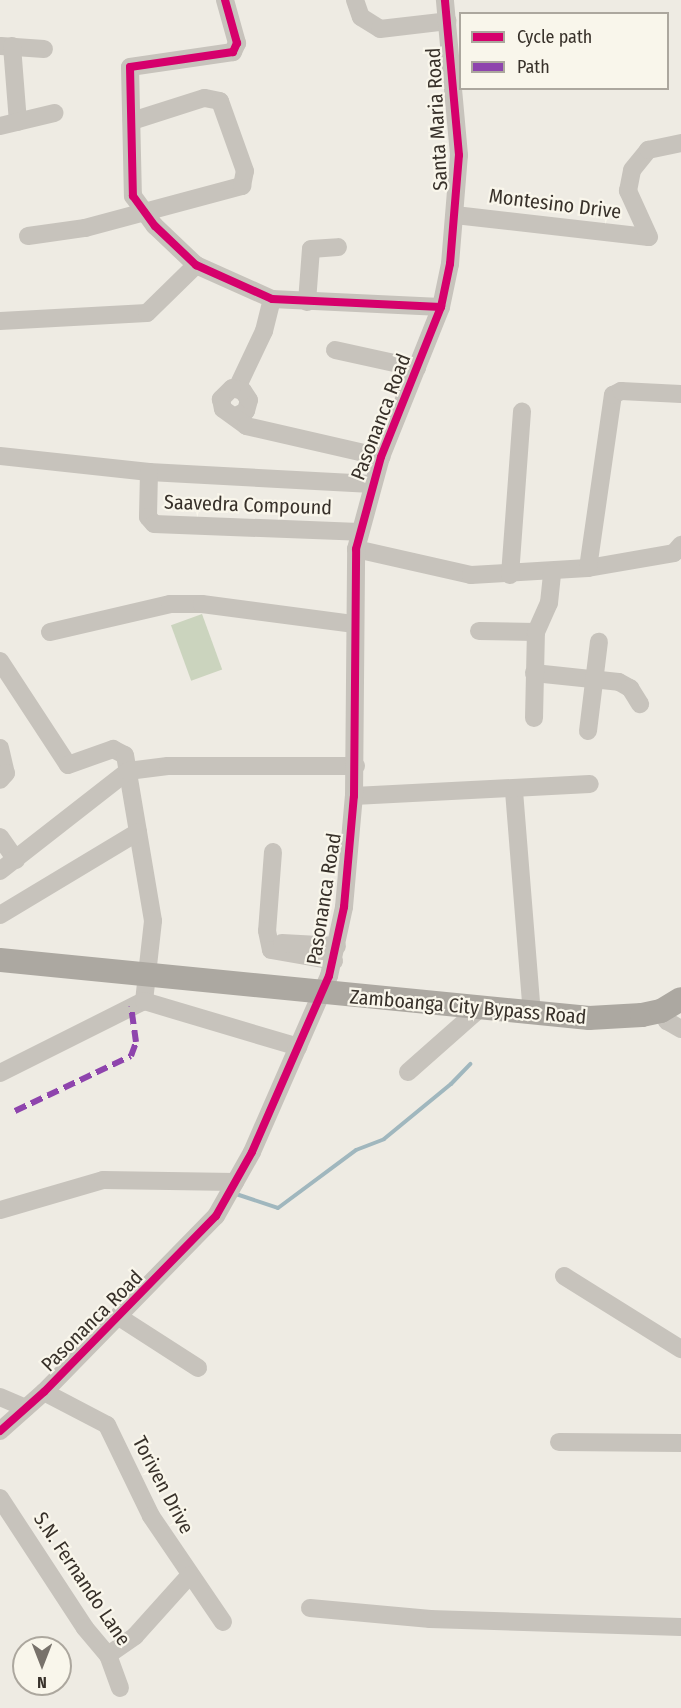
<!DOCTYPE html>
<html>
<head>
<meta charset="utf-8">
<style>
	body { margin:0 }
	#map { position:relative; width:681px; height:1708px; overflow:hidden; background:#eeebe3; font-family:"Fira Sans Condensed",sans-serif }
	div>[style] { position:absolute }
	.green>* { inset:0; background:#cbd4be; transform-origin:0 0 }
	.stream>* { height:4px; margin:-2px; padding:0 2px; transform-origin:2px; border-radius:2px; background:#a0b7be }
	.minor>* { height:18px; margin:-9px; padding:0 9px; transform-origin:9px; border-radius:9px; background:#c7c3bc }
	.major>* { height:24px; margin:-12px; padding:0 12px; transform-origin:12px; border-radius:12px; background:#aca8a1 }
	.quiet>* { height:6px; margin-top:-3px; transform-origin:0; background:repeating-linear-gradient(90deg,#8e44ad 0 12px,transparent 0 18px) }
	.cycleway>* { height:8px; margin:-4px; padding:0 4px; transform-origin:4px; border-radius:4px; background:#d6006c }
	span { translate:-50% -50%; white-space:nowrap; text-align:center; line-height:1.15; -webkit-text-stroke:4.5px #f9f6eb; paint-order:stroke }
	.street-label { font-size:20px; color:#38312a }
	.legend { position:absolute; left:459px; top:12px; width:210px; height:78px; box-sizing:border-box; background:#f9f6eb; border:2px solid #aca79e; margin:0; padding:8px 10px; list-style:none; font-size:18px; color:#38312a }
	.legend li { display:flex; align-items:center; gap:12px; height:30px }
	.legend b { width:30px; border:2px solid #aca79e }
	.north { position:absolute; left:12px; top:1636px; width:60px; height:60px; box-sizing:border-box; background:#f9f6eb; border:2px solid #aca79e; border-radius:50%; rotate:180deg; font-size:16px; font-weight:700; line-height:24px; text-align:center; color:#38312a }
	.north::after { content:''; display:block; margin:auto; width:21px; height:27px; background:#78726b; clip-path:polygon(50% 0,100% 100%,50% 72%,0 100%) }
</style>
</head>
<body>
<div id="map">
	<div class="green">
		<div style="left:202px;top:614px;width:59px;height:33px;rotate:70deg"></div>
	</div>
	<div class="stream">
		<div style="left:236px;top:1194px;width:44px;rotate:18.4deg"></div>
		<div style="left:278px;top:1208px;width:97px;rotate:-36.6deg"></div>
		<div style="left:356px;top:1150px;width:30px;rotate:-21deg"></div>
		<div style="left:384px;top:1139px;width:87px;rotate:-39.4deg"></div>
		<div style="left:451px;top:1084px;width:28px;rotate:-46deg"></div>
	</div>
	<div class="minor">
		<div style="left:225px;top:0;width:45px;rotate:74.4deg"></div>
		<div style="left:237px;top:43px;width:10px;rotate:114deg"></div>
		<div style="left:233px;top:52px;width:104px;rotate:171.7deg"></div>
		<div style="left:130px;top:67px;width:129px;rotate:88.7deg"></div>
		<div style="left:133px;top:196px;width:37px;rotate:54deg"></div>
		<div style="left:155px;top:226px;width:57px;rotate:43.6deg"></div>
		<div style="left:196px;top:265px;width:83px;rotate:24.1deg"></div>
		<div style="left:272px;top:299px;width:169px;rotate:2.7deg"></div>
		<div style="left:355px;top:0;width:18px;rotate:71deg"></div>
		<div style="left:361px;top:17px;width:22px;rotate:32deg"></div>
		<div style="left:380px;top:29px;width:68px;rotate:-6.7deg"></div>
		<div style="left:1px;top:46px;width:43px;rotate:4deg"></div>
		<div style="left:12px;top:46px;width:76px;rotate:85.5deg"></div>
		<div style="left:0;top:126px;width:56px;rotate:-13.5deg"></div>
		<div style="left:455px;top:215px;width:195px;rotate:6.5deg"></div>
		<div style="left:649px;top:237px;width:51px;rotate:-114.5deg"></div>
		<div style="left:628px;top:191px;width:21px;rotate:-79deg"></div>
		<div style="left:632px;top:170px;width:26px;rotate:-51deg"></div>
		<div style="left:648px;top:150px;width:34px;rotate:-12deg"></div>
		<div style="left:28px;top:236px;width:58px;rotate:-8deg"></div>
		<div style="left:85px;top:228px;width:163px;rotate:-15deg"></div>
		<div style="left:242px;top:186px;width:15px;rotate:-79deg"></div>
		<div style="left:245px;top:171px;width:74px;rotate:-109.7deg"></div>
		<div style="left:220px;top:101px;width:16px;rotate:-169deg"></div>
		<div style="left:204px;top:98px;width:76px;rotate:162.3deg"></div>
		<div style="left:307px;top:302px;width:53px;rotate:-85.7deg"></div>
		<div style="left:311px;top:249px;width:27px;rotate:-4deg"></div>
		<div style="left:0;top:321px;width:147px;rotate:-3.1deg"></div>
		<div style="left:147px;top:313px;width:69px;rotate:-44.4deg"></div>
		<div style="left:335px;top:350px;width:84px;rotate:12.4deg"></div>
		<div style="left:237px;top:388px;width:63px;rotate:-64.7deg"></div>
		<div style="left:264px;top:331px;width:33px;rotate:-76deg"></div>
		<div style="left:236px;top:416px;width:11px;rotate:-27deg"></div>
		<div style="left:246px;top:411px;width:11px;rotate:-75deg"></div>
		<div style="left:249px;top:400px;width:11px;rotate:-124deg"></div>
		<div style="left:243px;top:391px;width:11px;rotate:-165deg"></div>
		<div style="left:232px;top:388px;width:16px;rotate:135deg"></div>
		<div style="left:221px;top:399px;width:10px;rotate:79deg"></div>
		<div style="left:223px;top:409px;width:29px;rotate:36deg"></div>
		<div style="left:246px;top:426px;width:139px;rotate:12.9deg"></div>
		<div style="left:0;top:456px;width:150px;rotate:6.1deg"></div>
		<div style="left:149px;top:472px;width:223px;rotate:3.1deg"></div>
		<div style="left:149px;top:472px;width:45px;rotate:91.3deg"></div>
		<div style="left:148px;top:517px;width:9px;rotate:49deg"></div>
		<div style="left:154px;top:524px;width:205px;rotate:2.2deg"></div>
		<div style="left:356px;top:549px;width:118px;rotate:12.7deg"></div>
		<div style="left:471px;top:575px;width:117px;rotate:-3.4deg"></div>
		<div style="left:588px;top:568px;width:87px;rotate:-9.9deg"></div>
		<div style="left:674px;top:553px;width:11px;rotate:-49deg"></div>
		<div style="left:588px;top:568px;width:175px;rotate:-81.8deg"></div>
		<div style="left:613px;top:395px;width:9px;rotate:-27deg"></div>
		<div style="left:621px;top:391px;width:60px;rotate:2.9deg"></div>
		<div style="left:510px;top:575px;width:164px;rotate:-85.8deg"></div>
		<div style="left:479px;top:631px;width:57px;rotate:1deg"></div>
		<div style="left:50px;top:632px;width:123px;rotate:-13.1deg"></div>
		<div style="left:170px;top:604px;width:32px"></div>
		<div style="left:202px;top:604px;width:152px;rotate:7.5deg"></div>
		<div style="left:0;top:661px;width:124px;rotate:56.8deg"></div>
		<div style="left:68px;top:765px;width:48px;rotate:-19.6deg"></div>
		<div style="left:113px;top:749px;width:13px;rotate:27deg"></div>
		<div style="left:125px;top:755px;width:168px;rotate:80.4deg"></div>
		<div style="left:153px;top:921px;width:81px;rotate:96.4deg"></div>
		<div style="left:534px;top:673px;width:85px;rotate:6deg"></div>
		<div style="left:619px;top:682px;width:13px;rotate:29deg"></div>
		<div style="left:630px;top:688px;width:19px;rotate:58deg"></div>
		<div style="left:534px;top:718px;width:86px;rotate:-88.7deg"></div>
		<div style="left:536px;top:632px;width:32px;rotate:-66deg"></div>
		<div style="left:549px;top:603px;width:31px;rotate:-84deg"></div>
		<div style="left:588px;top:731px;width:90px;rotate:-83deg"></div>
		<div style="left:0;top:748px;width:26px;rotate:77deg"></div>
		<div style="left:6px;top:773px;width:9px;rotate:131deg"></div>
		<div style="left:514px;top:791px;width:224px;rotate:85.4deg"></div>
		<div style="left:354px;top:796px;width:236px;rotate:-2.9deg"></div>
		<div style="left:0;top:837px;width:28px;rotate:55deg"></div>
		<div style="left:273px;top:852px;width:79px;rotate:94.3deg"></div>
		<div style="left:267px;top:931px;width:19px;rotate:78deg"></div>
		<div style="left:271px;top:950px;width:64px;rotate:9.9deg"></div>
		<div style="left:0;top:871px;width:162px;rotate:-38deg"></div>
		<div style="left:128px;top:771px;width:40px;rotate:-7.1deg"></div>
		<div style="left:168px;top:766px;width:188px"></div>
		<div style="left:0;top:915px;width:161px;rotate:-31deg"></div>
		<div style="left:282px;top:943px;width:55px;rotate:3.1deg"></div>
		<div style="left:661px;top:1011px;width:12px;rotate:59deg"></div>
		<div style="left:667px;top:1021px;width:16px;rotate:30deg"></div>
		<div style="left:408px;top:1072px;width:94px;rotate:-41.5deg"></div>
		<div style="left:0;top:1073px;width:161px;rotate:-26.6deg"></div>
		<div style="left:144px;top:1001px;width:161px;rotate:16.6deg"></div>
		<div style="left:0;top:1210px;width:107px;rotate:-16.2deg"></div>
		<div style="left:103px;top:1180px;width:132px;rotate:0.9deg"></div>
		<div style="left:564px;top:1276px;width:138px;rotate:32deg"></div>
		<div style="left:119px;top:1317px;width:94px;rotate:32.8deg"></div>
		<div style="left:44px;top:1392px;width:71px;rotate:27.6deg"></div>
		<div style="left:107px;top:1425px;width:101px;rotate:64.2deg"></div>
		<div style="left:151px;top:1516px;width:128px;rotate:55.8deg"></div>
		<div style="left:0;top:1397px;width:28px;rotate:23deg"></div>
		<div style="left:0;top:1431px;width:59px;rotate:-41.6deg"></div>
		<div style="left:44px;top:1392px;width:246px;rotate:-45.7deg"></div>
		<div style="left:216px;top:1216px;width:73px;rotate:-60.6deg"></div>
		<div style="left:252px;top:1152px;width:192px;rotate:-66.4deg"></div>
		<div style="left:329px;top:976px;width:71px;rotate:-77.7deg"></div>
		<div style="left:344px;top:907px;width:111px;rotate:-84.9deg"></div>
		<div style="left:354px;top:796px;width:247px;rotate:-89.5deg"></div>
		<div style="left:356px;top:549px;width:95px;rotate:-74.8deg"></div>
		<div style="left:381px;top:457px;width:162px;rotate:-68.2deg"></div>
		<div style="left:441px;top:307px;width:44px;rotate:-78.2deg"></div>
		<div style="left:450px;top:264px;width:109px;rotate:-85.3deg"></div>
		<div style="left:459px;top:155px;width:156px;rotate:-95.2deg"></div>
		<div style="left:559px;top:1442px;width:122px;rotate:0.5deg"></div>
		<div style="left:0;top:1498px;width:155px;rotate:56.8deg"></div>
		<div style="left:85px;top:1628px;width:35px;rotate:50deg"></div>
		<div style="left:108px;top:1655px;width:35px;rotate:70deg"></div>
		<div style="left:310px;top:1608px;width:121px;rotate:5.2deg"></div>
		<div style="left:430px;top:1619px;width:251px;rotate:1.8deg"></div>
		<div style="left:108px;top:1655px;width:33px;rotate:-35deg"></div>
		<div style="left:135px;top:1636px;width:81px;rotate:-48deg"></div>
	</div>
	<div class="major">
		<div style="left:0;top:960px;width:592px;rotate:5.62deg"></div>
		<div style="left:589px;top:1018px;width:53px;rotate:-3.2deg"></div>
		<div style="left:642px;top:1015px;width:19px;rotate:-12deg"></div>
		<div style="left:661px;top:1011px;width:23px;rotate:-31deg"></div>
	</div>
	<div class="quiet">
		<div style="left:15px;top:1111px;width:128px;rotate:-25.4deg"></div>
		<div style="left:131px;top:1056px;width:15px;rotate:-70deg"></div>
		<div style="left:136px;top:1042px;width:36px;rotate:-98deg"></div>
	</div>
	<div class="cycleway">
		<div style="left:225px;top:0;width:45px;rotate:74.4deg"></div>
		<div style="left:237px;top:43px;width:10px;rotate:114deg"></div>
		<div style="left:233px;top:52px;width:104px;rotate:171.7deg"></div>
		<div style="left:130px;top:67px;width:129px;rotate:88.7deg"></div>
		<div style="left:133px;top:196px;width:37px;rotate:54deg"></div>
		<div style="left:155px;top:226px;width:57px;rotate:43.6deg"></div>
		<div style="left:196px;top:265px;width:83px;rotate:24.1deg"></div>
		<div style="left:272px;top:299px;width:169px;rotate:2.7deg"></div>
		<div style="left:0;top:1431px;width:59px;rotate:-41.6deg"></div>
		<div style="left:44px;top:1392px;width:246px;rotate:-45.7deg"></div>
		<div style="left:216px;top:1216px;width:73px;rotate:-60.6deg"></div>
		<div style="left:252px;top:1152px;width:192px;rotate:-66.4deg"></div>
		<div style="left:329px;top:976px;width:71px;rotate:-77.7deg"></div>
		<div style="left:344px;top:907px;width:111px;rotate:-84.9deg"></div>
		<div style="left:354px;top:796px;width:247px;rotate:-89.5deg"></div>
		<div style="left:356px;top:549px;width:95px;rotate:-74.8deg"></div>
		<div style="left:381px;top:457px;width:162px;rotate:-68.2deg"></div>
		<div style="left:441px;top:307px;width:44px;rotate:-78.2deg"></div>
		<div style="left:450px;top:264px;width:109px;rotate:-85.3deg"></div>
		<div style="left:459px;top:155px;width:156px;rotate:-95.2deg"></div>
	</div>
	<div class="street-label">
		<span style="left:437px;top:119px;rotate:-93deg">Santa Maria Road</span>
		<span style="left:555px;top:204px;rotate:7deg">Montesino Drive</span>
		<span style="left:381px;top:417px;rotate:-69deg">Pasonanca Road</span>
		<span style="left:248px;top:505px;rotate:2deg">Saavedra Compound</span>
		<span style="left:324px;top:899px;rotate:-81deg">Pasonanca Road</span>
		<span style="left:468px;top:1007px;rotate:5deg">Zamboanga City Bypass Road</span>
		<span style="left:92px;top:1321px;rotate:-45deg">Pasonanca Road</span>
		<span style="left:163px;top:1485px;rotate:62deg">Toriven Drive</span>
		<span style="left:82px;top:1579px;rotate:56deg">S.N. Fernando Lane</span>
	</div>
	<ul class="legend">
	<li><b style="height:8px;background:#d6006c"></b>Cycle path</li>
	<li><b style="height:8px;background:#8e44ad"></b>Path</li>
	</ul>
	<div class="north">N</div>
</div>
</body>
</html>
